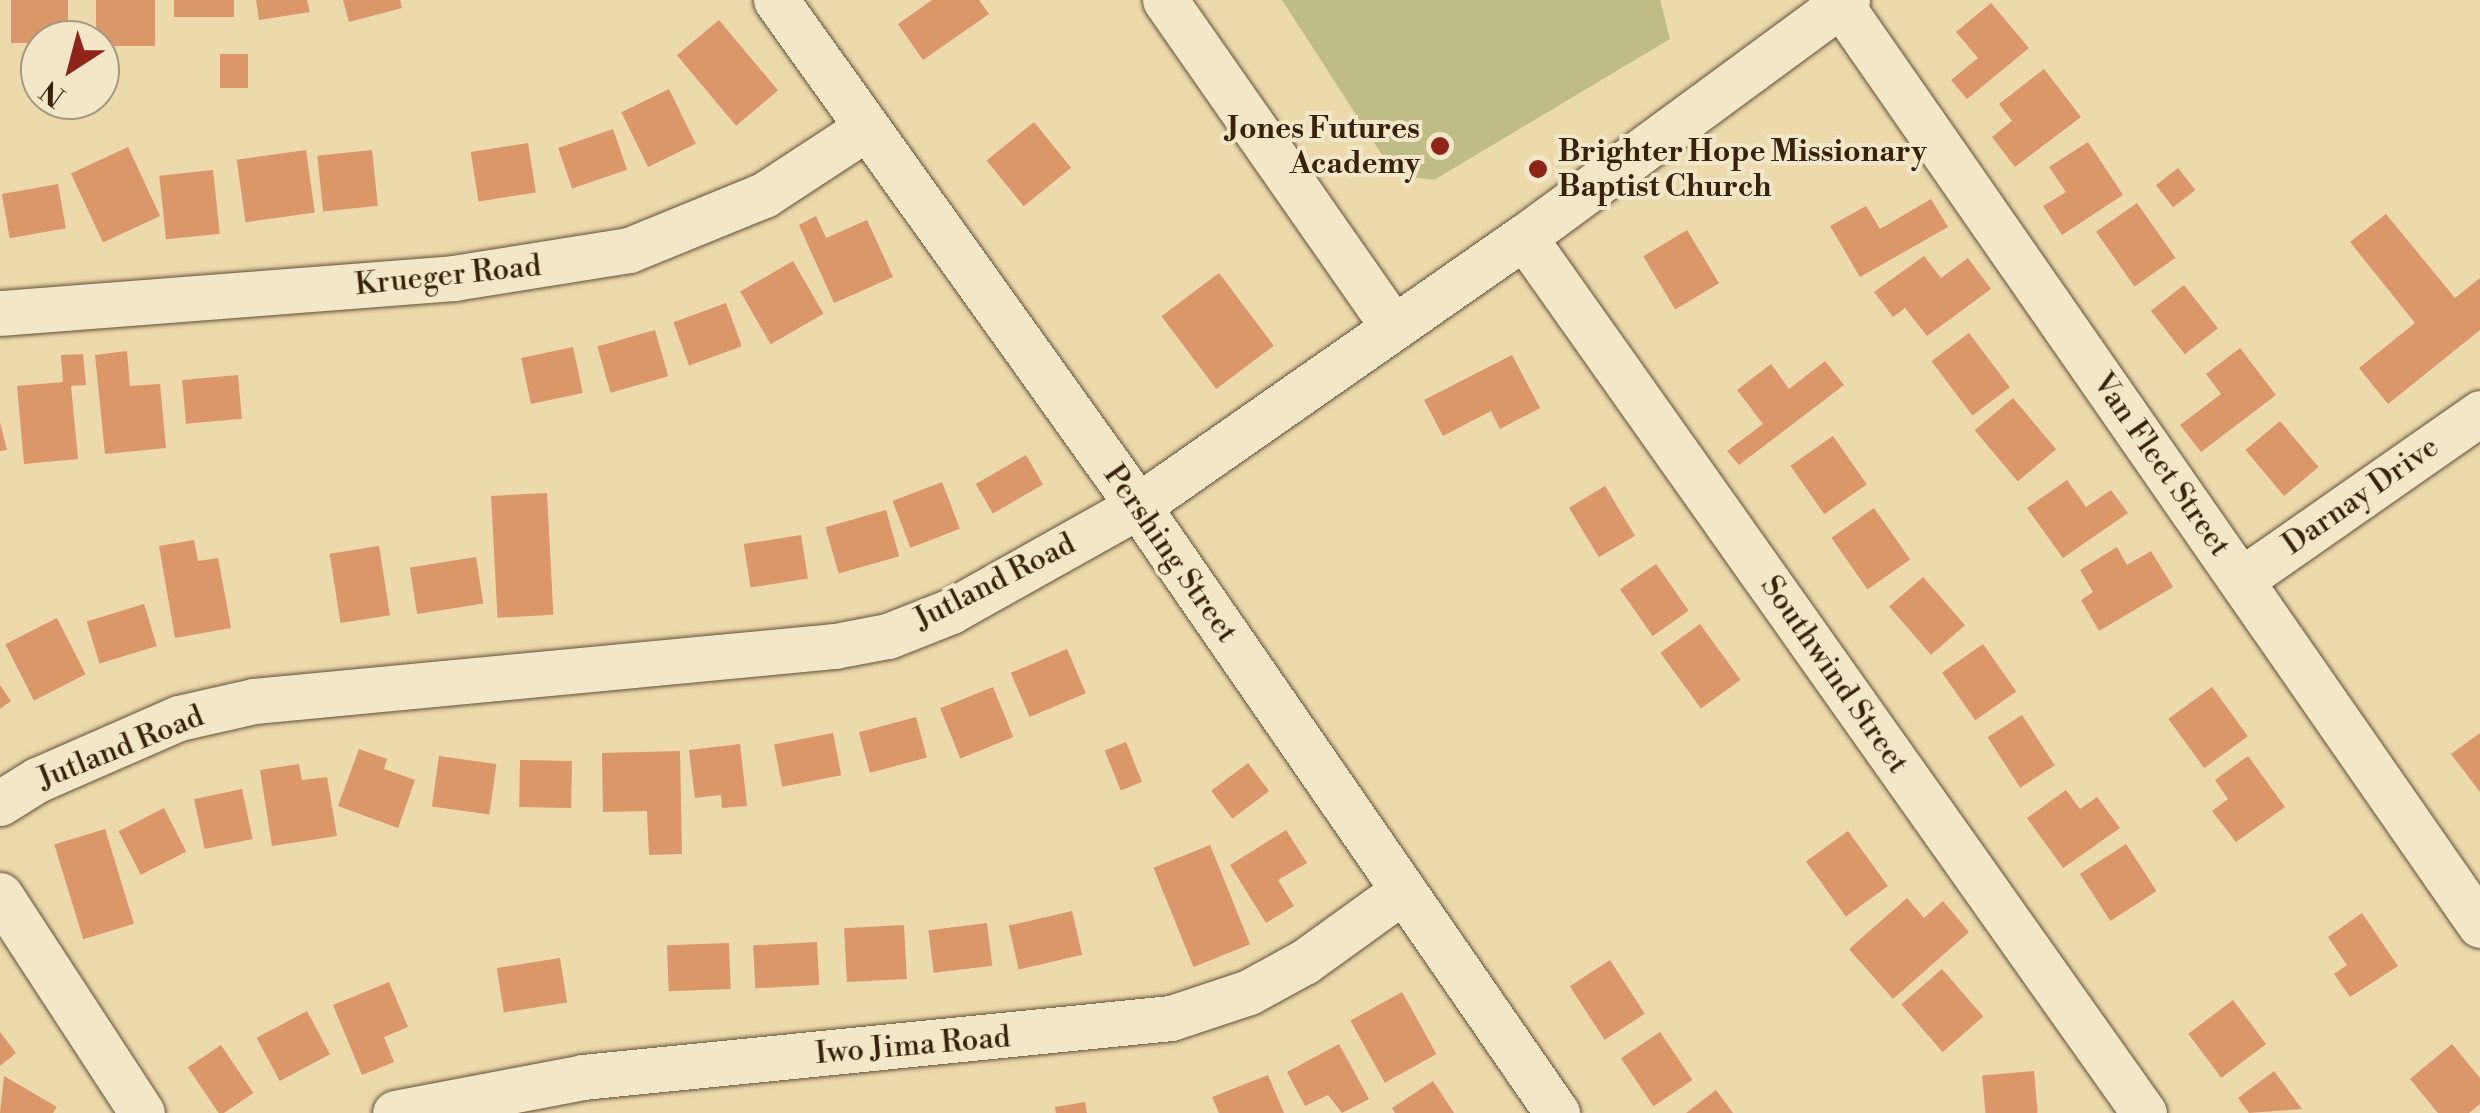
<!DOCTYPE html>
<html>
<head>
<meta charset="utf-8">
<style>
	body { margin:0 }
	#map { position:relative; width:2480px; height:1113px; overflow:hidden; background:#ecd9ac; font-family:"Libre Bodoni",serif }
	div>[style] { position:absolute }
	.green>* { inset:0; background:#bebd85 }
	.building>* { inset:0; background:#db9769; transform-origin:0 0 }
	.roads { filter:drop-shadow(0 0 2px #655035) drop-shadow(0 0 2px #655035) }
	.minor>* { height:45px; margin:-22.5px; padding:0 22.5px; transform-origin:22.5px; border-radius:22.5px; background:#f3e6c9 }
	.dots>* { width:28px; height:28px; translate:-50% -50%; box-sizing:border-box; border:5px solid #f3e6c9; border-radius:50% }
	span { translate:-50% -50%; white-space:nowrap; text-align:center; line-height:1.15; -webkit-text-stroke:8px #f3e6c9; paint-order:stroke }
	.poi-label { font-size:30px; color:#38220d; font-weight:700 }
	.right { translate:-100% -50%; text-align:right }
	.left { translate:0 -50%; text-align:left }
	.street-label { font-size:30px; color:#38220d }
	.north { position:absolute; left:20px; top:20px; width:100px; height:100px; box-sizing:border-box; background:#f3e6c9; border:2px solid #a8987e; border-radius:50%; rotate:216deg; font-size:28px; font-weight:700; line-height:40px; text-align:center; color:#38220d }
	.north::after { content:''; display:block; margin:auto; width:35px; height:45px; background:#8f2418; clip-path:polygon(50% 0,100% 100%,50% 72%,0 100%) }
</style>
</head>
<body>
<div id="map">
	<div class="green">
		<div style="clip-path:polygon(1282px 0,1660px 0,1670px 39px,1434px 180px,1395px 175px)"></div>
	</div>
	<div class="building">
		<div style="left:11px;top:0;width:57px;height:43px"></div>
		<div style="left:96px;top:0;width:59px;height:46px"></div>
		<div style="left:174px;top:0;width:60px;height:17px"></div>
		<div style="clip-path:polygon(256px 0,307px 0,310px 12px,259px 20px)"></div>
		<div style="clip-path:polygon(343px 0,400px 0,402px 8px,349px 22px)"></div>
		<div style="clip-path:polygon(932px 0,979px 0,989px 14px,923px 60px,898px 24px)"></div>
		<div style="clip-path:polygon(1991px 3px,2029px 48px,1967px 99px,1951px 80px,1978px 58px,1956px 32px)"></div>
		<div style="left:719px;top:20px;width:92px;height:55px;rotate:50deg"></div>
		<div style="left:220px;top:54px;width:28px;height:34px"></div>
		<div style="clip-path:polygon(2044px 69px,2081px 117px,2015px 167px,1992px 137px,2012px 121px,1999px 104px)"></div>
		<div style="left:669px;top:89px;width:61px;height:53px;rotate:64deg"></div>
		<div style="left:1034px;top:122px;width:59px;height:61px;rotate:51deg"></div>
		<div style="left:613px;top:129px;width:43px;height:58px;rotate:71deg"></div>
		<div style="clip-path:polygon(2088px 142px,2123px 195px,2062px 235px,2043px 206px,2066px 192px,2049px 167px)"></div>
		<div style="left:528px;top:143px;width:50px;height:58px;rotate:81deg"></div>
		<div style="left:128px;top:147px;width:76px;height:63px;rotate:65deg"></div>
		<div style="left:306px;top:150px;width:63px;height:70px;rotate:82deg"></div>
		<div style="left:372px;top:150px;width:56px;height:55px;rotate:84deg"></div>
		<div style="left:2178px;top:168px;width:28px;height:28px;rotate:52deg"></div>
		<div style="left:213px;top:170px;width:64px;height:54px;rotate:84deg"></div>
		<div style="left:58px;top:184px;width:45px;height:57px;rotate:80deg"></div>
		<div style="clip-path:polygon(1931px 199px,1948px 227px,1860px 277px,1830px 226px,1866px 206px,1880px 229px)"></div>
		<div style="left:2137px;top:203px;width:67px;height:50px;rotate:55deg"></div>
		<div style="clip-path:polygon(2386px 214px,2455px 298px,2480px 278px,2480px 330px,2388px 404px,2359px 368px,2415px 323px,2350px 242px)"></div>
		<div style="clip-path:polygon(816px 216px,826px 238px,867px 220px,893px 277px,834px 303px,799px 225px)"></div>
		<div style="left:1687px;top:230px;width:62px;height:51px;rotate:59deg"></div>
		<div style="clip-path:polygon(1924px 256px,1941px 278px,1968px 258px,1991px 289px,1927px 336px,1905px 308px,1893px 317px,1874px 292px)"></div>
		<div style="left:793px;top:261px;width:61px;height:61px;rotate:60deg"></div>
		<div style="left:1219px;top:273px;width:91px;height:72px;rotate:53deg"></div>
		<div style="left:2184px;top:285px;width:55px;height:42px;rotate:52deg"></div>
		<div style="left:726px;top:303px;width:46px;height:56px;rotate:70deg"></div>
		<div style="left:655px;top:330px;width:48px;height:60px;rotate:74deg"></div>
		<div style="left:1969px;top:333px;width:68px;height:47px;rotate:53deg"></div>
		<div style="left:573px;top:347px;width:47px;height:53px;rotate:78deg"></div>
		<div style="clip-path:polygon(2240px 348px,2276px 395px,2201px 452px,2180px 425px,2221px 394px,2206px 374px)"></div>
		<div style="clip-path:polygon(127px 351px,130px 386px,160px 384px,166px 448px,105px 454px,95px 355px)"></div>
		<div style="clip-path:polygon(83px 354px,86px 385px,71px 386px,78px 459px,24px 464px,17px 386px,63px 382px,61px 355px)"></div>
		<div style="clip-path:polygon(1512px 355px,1540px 408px,1500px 429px,1491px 411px,1443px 436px,1424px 400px)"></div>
		<div style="clip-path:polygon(1825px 361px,1844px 385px,1739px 465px,1727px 451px,1763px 424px,1737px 390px,1771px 364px,1789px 389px)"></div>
		<div style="left:238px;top:375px;width:44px;height:56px;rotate:85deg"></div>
		<div style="left:2013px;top:398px;width:67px;height:50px;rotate:50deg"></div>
		<div style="left:2280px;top:421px;width:60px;height:45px;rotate:50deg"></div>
		<div style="clip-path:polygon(0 422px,7px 450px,0 451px)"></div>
		<div style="left:1833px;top:436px;width:59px;height:52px;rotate:55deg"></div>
		<div style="left:1026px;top:455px;width:34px;height:58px;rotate:60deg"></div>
		<div style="clip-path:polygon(2067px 480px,2086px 507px,2111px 490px,2128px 513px,2063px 558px,2027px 508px)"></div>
		<div style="left:942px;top:482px;width:50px;height:53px;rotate:69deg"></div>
		<div style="left:1605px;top:486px;width:58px;height:42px;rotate:59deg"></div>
		<div style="left:547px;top:493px;width:122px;height:56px;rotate:87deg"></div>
		<div style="left:1874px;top:508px;width:63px;height:52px;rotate:55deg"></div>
		<div style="left:886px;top:510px;width:48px;height:63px;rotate:74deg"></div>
		<div style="left:801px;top:535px;width:44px;height:58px;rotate:81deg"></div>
		<div style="clip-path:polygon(194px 540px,198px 561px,218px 558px,231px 628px,175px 638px,159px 546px)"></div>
		<div style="left:379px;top:546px;width:70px;height:50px;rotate:81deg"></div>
		<div style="clip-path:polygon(2117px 547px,2127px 565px,2151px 551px,2173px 587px,2099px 631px,2081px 600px,2093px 592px,2080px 570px)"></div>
		<div style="left:476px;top:557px;width:47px;height:67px;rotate:81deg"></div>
		<div style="left:1656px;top:564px;width:57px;height:44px;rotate:55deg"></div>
		<div style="left:1923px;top:577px;width:64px;height:45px;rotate:49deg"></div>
		<div style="left:144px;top:604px;width:44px;height:60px;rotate:73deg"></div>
		<div style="left:57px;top:618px;width:63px;height:58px;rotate:63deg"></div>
		<div style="left:1700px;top:624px;width:69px;height:49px;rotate:54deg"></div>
		<div style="left:1983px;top:644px;width:58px;height:50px;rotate:55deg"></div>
		<div style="left:1067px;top:649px;width:48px;height:61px;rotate:67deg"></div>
		<div style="clip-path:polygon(0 685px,11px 701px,0 709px)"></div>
		<div style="left:993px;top:687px;width:54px;height:57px;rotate:68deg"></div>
		<div style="left:2212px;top:687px;width:61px;height:54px;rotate:54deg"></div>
		<div style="left:2022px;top:715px;width:60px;height:41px;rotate:57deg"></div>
		<div style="left:916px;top:717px;width:42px;height:59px;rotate:75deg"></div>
		<div style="left:833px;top:733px;width:43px;height:60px;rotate:79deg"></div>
		<div style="clip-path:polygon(2480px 733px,2480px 792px,2451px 754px)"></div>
		<div style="left:1126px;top:742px;width:43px;height:23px;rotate:68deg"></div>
		<div style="clip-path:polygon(740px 744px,747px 806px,722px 808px,721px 795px,695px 798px,689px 750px)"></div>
		<div style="clip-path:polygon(359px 749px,387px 759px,384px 769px,415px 780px,398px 828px,338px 806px)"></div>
		<div style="clip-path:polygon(680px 751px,682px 854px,649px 855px,647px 811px,603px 812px,602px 753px)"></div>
		<div style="left:439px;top:756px;width:58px;height:51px;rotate:8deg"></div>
		<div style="clip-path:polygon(2248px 756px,2285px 807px,2236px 842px,2212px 811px,2228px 799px,2215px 780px)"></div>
		<div style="left:520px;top:760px;width:52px;height:47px;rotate:1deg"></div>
		<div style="left:1248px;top:763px;width:35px;height:46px;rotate:53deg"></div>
		<div style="clip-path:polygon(299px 764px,302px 780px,327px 777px,337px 836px,272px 846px,260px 770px)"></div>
		<div style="left:242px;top:789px;width:51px;height:49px;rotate:78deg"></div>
		<div style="clip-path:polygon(2066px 790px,2080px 809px,2097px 797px,2120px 828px,2063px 868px,2027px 818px)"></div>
		<div style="left:164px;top:808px;width:49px;height:51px;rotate:63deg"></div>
		<div style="left:105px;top:829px;width:99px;height:53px;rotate:73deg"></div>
		<div style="clip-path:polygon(1286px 830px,1307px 863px,1278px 880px,1294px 906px,1266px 923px,1230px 865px)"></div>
		<div style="left:1848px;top:831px;width:68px;height:52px;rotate:54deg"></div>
		<div style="left:2126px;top:844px;width:56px;height:55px;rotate:57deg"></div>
		<div style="left:1210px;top:845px;width:107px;height:61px;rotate:68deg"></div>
		<div style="clip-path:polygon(1907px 898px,1924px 918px,1943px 901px,1969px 932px,1893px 999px,1849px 949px)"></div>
		<div style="left:1072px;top:911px;width:45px;height:65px;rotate:77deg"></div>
		<div style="clip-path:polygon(2362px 913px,2398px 966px,2350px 997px,2334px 974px,2347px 965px,2328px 937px)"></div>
		<div style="left:987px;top:923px;width:43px;height:59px;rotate:83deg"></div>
		<div style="left:904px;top:925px;width:54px;height:60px;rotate:87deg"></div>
		<div style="left:817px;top:942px;width:43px;height:64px;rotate:87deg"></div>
		<div style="left:729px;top:943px;width:46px;height:62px;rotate:88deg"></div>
		<div style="left:560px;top:958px;width:45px;height:64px;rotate:81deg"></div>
		<div style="left:1610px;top:960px;width:64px;height:48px;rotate:57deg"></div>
		<div style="left:1942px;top:969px;width:63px;height:54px;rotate:49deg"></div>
		<div style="clip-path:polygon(389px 982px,408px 1027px,384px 1037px,394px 1062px,362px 1075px,333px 1005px)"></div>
		<div style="left:1402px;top:992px;width:71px;height:59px;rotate:61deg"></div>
		<div style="left:2233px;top:1000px;width:55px;height:56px;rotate:53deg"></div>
		<div style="left:307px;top:1011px;width:49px;height:57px;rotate:62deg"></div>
		<div style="clip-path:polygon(0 1032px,16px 1053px,0 1066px)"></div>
		<div style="left:1660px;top:1032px;width:58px;height:47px;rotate:56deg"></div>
		<div style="clip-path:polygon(1339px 1044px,1369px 1099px,1342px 1113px,1328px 1095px,1305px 1106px,1287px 1072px)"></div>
		<div style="clip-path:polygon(2452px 1044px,2480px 1078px,2480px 1104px,2469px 1113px,2438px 1113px,2410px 1079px)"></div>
		<div style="left:221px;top:1045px;width:58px;height:40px;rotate:56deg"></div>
		<div style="left:2034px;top:1071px;width:42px;height:52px;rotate:85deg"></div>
		<div style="clip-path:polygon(2274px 1071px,2302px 1109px,2249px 1113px,2238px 1098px)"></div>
		<div style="clip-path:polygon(1268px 1075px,1284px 1113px,1219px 1113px,1212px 1097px)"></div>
		<div style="clip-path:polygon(4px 1076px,57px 1107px,53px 1113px,0 1113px)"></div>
		<div style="clip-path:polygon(1433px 1081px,1454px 1113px,1395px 1113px,1392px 1108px)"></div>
		<div style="clip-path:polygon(1716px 1090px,1733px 1113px,1686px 1113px)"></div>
		<div style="clip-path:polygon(1085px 1102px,1087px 1113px,1056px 1113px,1055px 1107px)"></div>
	</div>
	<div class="roads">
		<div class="minor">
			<div style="left:776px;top:0;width:622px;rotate:54.42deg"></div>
			<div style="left:1138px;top:506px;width:738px;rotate:55.38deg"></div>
			<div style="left:1165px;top:0;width:396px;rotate:55.1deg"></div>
			<div style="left:1841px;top:5px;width:1120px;rotate:55.22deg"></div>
			<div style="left:1524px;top:237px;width:1073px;rotate:54.71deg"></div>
			<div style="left:0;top:313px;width:455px;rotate:-4.4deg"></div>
			<div style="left:454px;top:278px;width:177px;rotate:-9.1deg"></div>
			<div style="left:629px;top:250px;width:146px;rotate:-22.2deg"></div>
			<div style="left:764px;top:195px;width:121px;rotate:-33.2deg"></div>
			<div style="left:2241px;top:580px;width:292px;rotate:-34.9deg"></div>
			<div style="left:0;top:803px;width:44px;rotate:-31.9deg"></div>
			<div style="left:37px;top:780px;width:155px;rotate:-23.6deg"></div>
			<div style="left:179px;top:718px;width:77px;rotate:-12.8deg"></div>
			<div style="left:254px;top:701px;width:584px;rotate:-5.41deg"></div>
			<div style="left:835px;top:646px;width:54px;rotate:-10.7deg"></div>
			<div style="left:888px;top:636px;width:68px;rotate:-21.6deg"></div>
			<div style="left:951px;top:611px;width:214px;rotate:-29.3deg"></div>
			<div style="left:1138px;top:506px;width:470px;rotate:-34.9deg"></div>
			<div style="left:1524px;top:237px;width:401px;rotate:-36.3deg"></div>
			<div style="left:0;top:895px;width:260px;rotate:56.9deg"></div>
			<div style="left:395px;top:1113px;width:191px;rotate:-10.8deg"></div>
			<div style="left:583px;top:1077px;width:591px;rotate:-5.73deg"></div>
			<div style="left:1171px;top:1018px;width:82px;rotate:-18.4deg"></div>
			<div style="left:1249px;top:992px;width:63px;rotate:-28.6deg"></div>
			<div style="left:1304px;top:962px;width:120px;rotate:-35.8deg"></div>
		</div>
	</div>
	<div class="dots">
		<div style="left:1440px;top:146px;background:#8f2418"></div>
		<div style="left:1538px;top:169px;background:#8f2418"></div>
	</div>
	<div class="poi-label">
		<span class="right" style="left:1420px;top:146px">Jones Futures<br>Academy</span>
		<span class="left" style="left:1558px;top:169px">Brighter Hope Missionary<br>Baptist Church</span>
	</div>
	<div class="street-label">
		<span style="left:448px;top:276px;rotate:-6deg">Krueger Road</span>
		<span style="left:2161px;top:465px;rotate:55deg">Van Fleet Street</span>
		<span style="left:2361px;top:496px;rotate:-35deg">Darnay Drive</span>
		<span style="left:1170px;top:554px;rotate:55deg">Pershing Street</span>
		<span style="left:995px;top:582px;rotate:-27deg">Jutland Road</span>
		<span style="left:1834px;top:675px;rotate:55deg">Southwind Street</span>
		<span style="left:121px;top:748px;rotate:-22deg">Jutland Road</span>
		<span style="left:913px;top:1046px;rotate:-5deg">Iwo Jima Road</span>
	</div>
	<div class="north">N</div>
</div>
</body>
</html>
